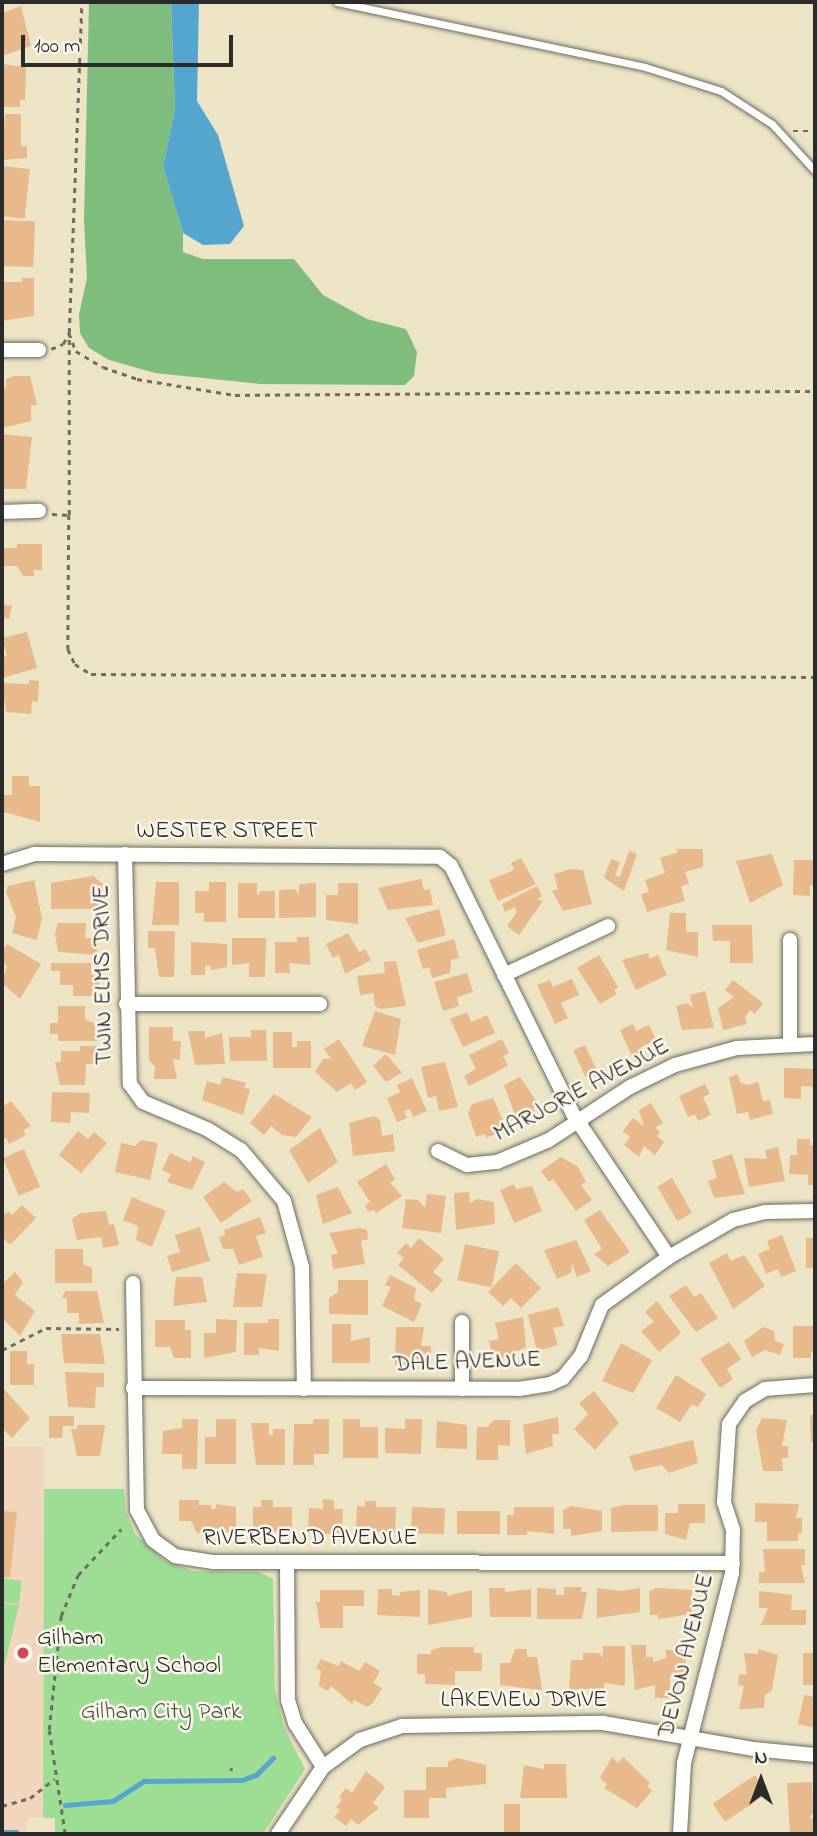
<!DOCTYPE html>
<html>
<head>
<meta charset="utf-8">
<style>
	body { margin:0 }
	#map { position:relative; width:817px; height:1836px; overflow:hidden; background:#ece4c5; font-family:"Indie Flower",sans-serif }
	div>[style] { position:absolute }
	.built>* { inset:0; background:#f1d5bd }
	.green>* { inset:0; background:#9dde94 }
	.forest>* { inset:0; background:#7ebd7e }
	.water>* { inset:0; background:#55a6cf }
	.stream>* { height:4.5px; margin:-2.25px; padding:0 2.25px; transform-origin:2.25px; border-radius:2.25px; background:#55a6cf }
	.building>* { inset:0; background:#e7b98b; transform-origin:0 0 }
	.path>* { height:2.5px; margin-top:-1.25px; transform-origin:0; background:repeating-linear-gradient(90deg,#6f6c61 0 5px,transparent 0 10px) }
	.roads { filter:drop-shadow(0 0 2px #6f6c61) drop-shadow(0 0 2px #6f6c61) }
	.lane>* { height:7px; margin:-3.5px; padding:0 3.5px; transform-origin:3.5px; border-radius:3.5px; background:#fff }
	.street>* { height:14px; margin:-7px; padding:0 7px; transform-origin:7px; border-radius:7px; background:#fff }
	.dots>* { width:19px; height:19px; translate:-50% -50%; box-sizing:border-box; border:4px solid #fbf7ec; border-radius:50% }
	span { translate:-50% -50%; white-space:nowrap; text-align:center; line-height:1.15; -webkit-text-stroke:5px #fbf7ec; paint-order:stroke }
	.street-label { font-size:24px; color:#2b2b2b }
	.poi-label { font-size:24px; color:#2b2b2b }
	.left { translate:0 -50%; text-align:left }
	.park-label { font-size:24px; color:#485845 }
	.frame { position:absolute; inset:0; border:4px solid #2b2b2b; pointer-events:none }
	.north { position:absolute; left:726px; top:1745px; width:70px; height:70px; -webkit-text-stroke:5px #fbf7ec; paint-order:stroke; rotate:0deg; font-size:19px; font-weight:700; line-height:28px; text-align:center; color:#2b2b2b }
	.north::after { content:''; display:block; margin:auto; width:24px; height:32px; background:#2b2b2b; clip-path:polygon(50% 0,100% 100%,50% 72%,0 100%) }
	.scale { position:absolute; left:21px; top:35px; width:212px; height:32px; box-sizing:border-box; border:4px solid #2b2b2b; border-top:0; padding-left:9px; font-size:21px; line-height:24px; white-space:nowrap; color:#2b2b2b; -webkit-text-stroke:5px #fbf7ec; paint-order:stroke }
</style>
</head>
<body>
<div id="map">
	<div class="built">
		<div style="clip-path:polygon(2px 1446px,44px 1446px,43px 1818px,27px 1818px,27px 1834px,2px 1834px)"></div>
	</div>
	<div class="green">
		<div style="clip-path:polygon(44px 1489px,124px 1489px,126px 1512px,135px 1534px,165px 1561px,193px 1571px,259px 1572px,273px 1579px,275px 1690px,284px 1727px,305px 1769px,263px 1834px,55px 1834px,55px 1818px,43px 1818px)"></div>
		<div style="clip-path:polygon(2px 1578px,22px 1581px,19px 1604px,2px 1602px)"></div>
		<div style="clip-path:polygon(2px 1603px,19px 1605px,2px 1676px)"></div>
	</div>
	<div class="forest">
		<div style="clip-path:polygon(89px 2px,171px 2px,175px 109px,163px 166px,183px 233px,183px 252px,203px 259px,294px 259px,323px 295px,367px 319px,406px 329px,417px 352px,414px 376px,405px 385px,260px 384px,155px 373px,109px 360px,89px 348px,80px 333px,79px 314px,87px 278px,84px 220px)"></div>
	</div>
	<div class="water">
		<div style="clip-path:polygon(171px 2px,199px 2px,197px 101px,218px 135px,244px 226px,230px 244px,203px 245px,183px 233px,163px 166px,175px 109px)"></div>
	</div>
	<div class="stream">
		<div style="left:65px;top:1805px;width:48px;rotate:-4.8deg"></div>
		<div style="left:113px;top:1801px;width:37px;rotate:-33deg"></div>
		<div style="left:144px;top:1781px;width:98px;rotate:-0.6deg"></div>
		<div style="left:242px;top:1780px;width:15px;rotate:-20deg"></div>
		<div style="left:256px;top:1775px;width:24px;rotate:-45deg"></div>
		<div style="left:2px;top:1832px;width:15px"></div>
	</div>
	<div class="building">
		<div style="clip-path:polygon(21px 6px,31px 46px,2px 56px,2px 13px)"></div>
		<div style="clip-path:polygon(2px 64px,26px 67px,25px 100px,20px 100px,20px 107px,2px 107px)"></div>
		<div style="clip-path:polygon(5px 114px,21px 114px,21px 146px,27px 146px,27px 158px,2px 160px)"></div>
		<div style="left:2px;top:166px;width:28px;height:50px;rotate:6deg"></div>
		<div style="left:2px;top:220px;width:33px;height:46px;rotate:2deg"></div>
		<div style="clip-path:polygon(22px 278px,34px 278px,34px 316px,2px 321px,2px 282px,22px 282px)"></div>
		<div style="clip-path:polygon(14px 376px,30px 376px,37px 405px,31px 405px,31px 421px,2px 428px,2px 388px,6px 388px,6px 379px)"></div>
		<div style="clip-path:polygon(2px 434px,32px 437px,26px 489px,2px 489px)"></div>
		<div style="clip-path:polygon(17px 544px,42px 544px,42px 570px,34px 570px,34px 576px,23px 576px,17px 566px,2px 566px,2px 548px,17px 548px)"></div>
		<div style="clip-path:polygon(2px 604px,12px 606px,9px 619px,2px 617px)"></div>
		<div style="clip-path:polygon(27px 632px,37px 668px,2px 678px,2px 657px,7px 656px,2px 638px)"></div>
		<div style="clip-path:polygon(29px 680px,39px 681px,38px 702px,32px 701px,31px 714px,6px 712px,2px 683px,29px 684px)"></div>
		<div style="clip-path:polygon(12px 776px,29px 776px,29px 786px,40px 786px,40px 822px,4px 812px,4px 795px,12px 795px)"></div>
		<div style="clip-path:polygon(676px 849px,703px 849px,703px 867px,685px 872px,689px 884px,681px 886px,685px 901px,647px 912px,641px 894px,649px 892px,645px 880px,665px 873px,660px 858px,678px 852px)"></div>
		<div style="clip-path:polygon(629px 851px,637px 854px,624px 891px,604px 878px,611px 859px,620px 862px,615px 876px,620px 877px)"></div>
		<div style="clip-path:polygon(772px 854px,783px 885px,750px 903px,736px 861px)"></div>
		<div style="clip-path:polygon(521px 858px,536px 884px,498px 901px,489px 880px,514px 870px,511px 863px)"></div>
		<div style="clip-path:polygon(794px 860px,815px 860px,815px 885px,810px 885px,810px 896px,793px 895px)"></div>
		<div style="clip-path:polygon(571px 869px,583px 870px,592px 904px,563px 911px,552px 891px,558px 889px,554px 874px)"></div>
		<div style="clip-path:polygon(93px 876px,103px 884px,103px 909px,51px 909px,51px 883px)"></div>
		<div style="clip-path:polygon(421px 879px,424px 890px,430px 889px,433px 905px,388px 910px,378px 888px)"></div>
		<div style="clip-path:polygon(34px 880px,42px 918px,37px 940px,12px 933px,16px 917px,6px 892px,8px 886px)"></div>
		<div style="clip-path:polygon(156px 882px,179px 882px,179px 925px,152px 925px)"></div>
		<div style="clip-path:polygon(209px 882px,226px 882px,226px 922px,204px 922px,204px 913px,195px 913px,195px 891px,209px 891px)"></div>
		<div style="clip-path:polygon(238px 883px,257px 883px,257px 896px,261px 891px,275px 891px,275px 918px,238px 918px)"></div>
		<div style="clip-path:polygon(316px 883px,316px 917px,279px 918px,279px 890px,295px 889px,299px 896px,299px 884px)"></div>
		<div style="clip-path:polygon(338px 883px,358px 883px,358px 924px,326px 920px,326px 895px,338px 895px)"></div>
		<div style="clip-path:polygon(537px 886px,542px 896px,537px 899px,543px 901px,519px 935px,507px 926px,517px 912px,515px 907px,505px 912px,502px 904px)"></div>
		<div style="clip-path:polygon(439px 909px,446px 935px,418px 943px,405px 918px)"></div>
		<div style="clip-path:polygon(670px 913px,686px 913px,686px 932px,698px 932px,698px 957px,666px 950px)"></div>
		<div style="clip-path:polygon(58px 923px,86px 923px,85px 938px,98px 938px,97px 955px,58px 952px,55px 934px)"></div>
		<div style="clip-path:polygon(712px 925px,752px 925px,753px 963px,730px 963px,730px 941px,713px 941px)"></div>
		<div style="clip-path:polygon(148px 931px,175px 931px,174px 977px,159px 977px,155px 948px,148px 948px)"></div>
		<div style="clip-path:polygon(348px 933px,359px 952px,365px 949px,371px 960px,345px 974px,339px 955px,333px 958px,326px 944px)"></div>
		<div style="clip-path:polygon(297px 937px,309px 937px,310px 965px,289px 963px,290px 973px,275px 973px,275px 942px,297px 942px)"></div>
		<div style="clip-path:polygon(232px 938px,266px 938px,265px 977px,249px 977px,249px 963px,232px 965px)"></div>
		<div style="clip-path:polygon(454px 939px,459px 958px,451px 960px,450px 973px,432px 978px,429px 967px,423px 969px,417px 950px)"></div>
		<div style="clip-path:polygon(191px 942px,227px 944px,227px 967px,211px 970px,211px 966px,205px 966px,205px 975px,191px 975px)"></div>
		<div style="clip-path:polygon(7px 944px,41px 964px,20px 999px,2px 983px,7px 966px,2px 962px,2px 952px)"></div>
		<div style="clip-path:polygon(648px 953px,650px 959px,658px 955px,667px 975px,636px 990px,622px 960px)"></div>
		<div style="clip-path:polygon(599px 955px,618px 987px,614px 990px,617px 994px,600px 1004px,577px 968px)"></div>
		<div style="clip-path:polygon(396px 961px,406px 1006px,380px 1009px,375px 1006px,373px 993px,360px 995px,357px 976px,385px 973px,384px 962px)"></div>
		<div style="clip-path:polygon(51px 963px,91px 963px,91px 974px,99px 980px,99px 996px,73px 996px,73px 985px,60px 985px,60px 971px,51px 971px)"></div>
		<div style="clip-path:polygon(467px 973px,473px 992px,457px 997px,459px 1006px,443px 1011px,434px 982px)"></div>
		<div style="clip-path:polygon(572px 979px,579px 995px,561px 1003px,568px 1018px,555px 1024px,537px 985px,550px 980px,553px 987px)"></div>
		<div style="clip-path:polygon(733px 980px,763px 1003px,755px 1014px,750px 1010px,745px 1017px,747px 1024px,723px 1030px,718px 1008px,734px 997px,725px 990px)"></div>
		<div style="clip-path:polygon(705px 991px,714px 1028px,682px 1030px,676px 1006px,688px 1003px,693px 1009px,690px 995px)"></div>
		<div style="clip-path:polygon(58px 1006px,85px 1006px,85px 1020px,98px 1024px,98px 1041px,58px 1041px,58px 1034px,50px 1034px,50px 1023px,58px 1023px)"></div>
		<div style="clip-path:polygon(375px 1011px,401px 1019px,395px 1055px,362px 1046px)"></div>
		<div style="clip-path:polygon(467px 1012px,471px 1022px,487px 1015px,495px 1033px,463px 1047px,450px 1019px)"></div>
		<div style="clip-path:polygon(633px 1024px,636px 1031px,649px 1025px,656px 1040px,641px 1047px,645px 1055px,634px 1060px,620px 1030px)"></div>
		<div style="clip-path:polygon(149px 1027px,173px 1027px,173px 1041px,181px 1041px,180px 1060px,173px 1059px,177px 1079px,154px 1079px,155px 1067px,149px 1060px)"></div>
		<div style="clip-path:polygon(251px 1030px,266px 1030px,267px 1061px,230px 1061px,229px 1037px,251px 1037px)"></div>
		<div style="clip-path:polygon(188px 1031px,205px 1031px,205px 1038px,222px 1033px,225px 1064px,195px 1065px)"></div>
		<div style="clip-path:polygon(273px 1032px,292px 1032px,292px 1047px,297px 1047px,297px 1041px,311px 1041px,311px 1068px,273px 1068px)"></div>
		<div style="clip-path:polygon(339px 1039px,367px 1082px,355px 1090px,351px 1083px,337px 1092px,315px 1072px,323px 1059px,331px 1059px,324px 1049px)"></div>
		<div style="clip-path:polygon(502px 1039px,509px 1053px,503px 1056px,508px 1066px,469px 1086px,464px 1076px,476px 1069px,469px 1055px)"></div>
		<div style="left:585px;top:1045px;width:29px;height:13px;rotate:65deg"></div>
		<div style="clip-path:polygon(80px 1046px,97px 1046px,97px 1064px,86px 1064px,85px 1085px,60px 1085px,55px 1062px,61px 1062px,61px 1051px,80px 1051px)"></div>
		<div style="clip-path:polygon(386px 1054px,402px 1073px,386px 1082px,373px 1066px)"></div>
		<div style="clip-path:polygon(445px 1062px,458px 1107px,439px 1111px,436px 1096px,428px 1098px,421px 1067px)"></div>
		<div style="clip-path:polygon(784px 1068px,815px 1069px,814px 1087px,801px 1086px,801px 1099px,784px 1098px)"></div>
		<div style="clip-path:polygon(738px 1074px,740px 1082px,747px 1085px,758px 1082px,763px 1101px,770px 1100px,773px 1114px,750px 1120px,748px 1112px,737px 1114px,729px 1077px)"></div>
		<div style="clip-path:polygon(223px 1077px,246px 1083px,244px 1088px,250px 1089px,243px 1115px,202px 1100px,207px 1081px,220px 1085px)"></div>
		<div style="clip-path:polygon(520px 1077px,539px 1105px,533px 1108px,536px 1113px,517px 1121px,504px 1085px)"></div>
		<div style="clip-path:polygon(412px 1078px,427px 1111px,413px 1117px,410px 1109px,404px 1111px,407px 1118px,397px 1122px,387px 1098px,400px 1092px,397px 1085px)"></div>
		<div style="clip-path:polygon(705px 1084px,710px 1094px,703px 1097px,711px 1115px,698px 1121px,695px 1114px,688px 1117px,679px 1096px)"></div>
		<div style="clip-path:polygon(52px 1092px,90px 1093px,89px 1113px,71px 1112px,70px 1123px,51px 1122px)"></div>
		<div style="clip-path:polygon(274px 1094px,312px 1117px,296px 1137px,282px 1135px,271px 1126px,264px 1135px,250px 1123px)"></div>
		<div style="clip-path:polygon(493px 1098px,507px 1129px,486px 1138px,485px 1134px,476px 1137px,468px 1113px,472px 1104px)"></div>
		<div style="clip-path:polygon(11px 1101px,31px 1126px,23px 1130px,26px 1135px,9px 1144px,6px 1138px,2px 1140px,2px 1107px)"></div>
		<div style="clip-path:polygon(651px 1103px,663px 1123px,655px 1128px,660px 1132px,657px 1136px,664px 1142px,655px 1155px,644px 1146px,639px 1157px,624px 1145px,630px 1137px,623px 1131px,633px 1118px,644px 1126px,639px 1110px)"></div>
		<div style="clip-path:polygon(374px 1116px,380px 1120px,382px 1136px,393px 1134px,395px 1151px,353px 1156px,349px 1123px)"></div>
		<div style="clip-path:polygon(320px 1128px,338px 1162px,308px 1183px,289px 1150px)"></div>
		<div style="clip-path:polygon(78px 1131px,88px 1139px,94px 1132px,107px 1143px,81px 1173px,59px 1155px)"></div>
		<div style="clip-path:polygon(797px 1139px,810px 1139px,810px 1145px,815px 1145px,815px 1185px,808px 1185px,808px 1175px,789px 1174px,790px 1155px,797px 1155px)"></div>
		<div style="clip-path:polygon(141px 1140px,158px 1143px,150px 1180px,115px 1172px,121px 1143px,135px 1146px)"></div>
		<div style="clip-path:polygon(778px 1147px,785px 1181px,749px 1187px,744px 1158px,767px 1159px,765px 1150px)"></div>
		<div style="left:24px;top:1149px;width:41px;height:23px;rotate:67deg"></div>
		<div style="clip-path:polygon(170px 1153px,190px 1162px,193px 1156px,205px 1162px,192px 1190px,167px 1182px,171px 1174px,162px 1170px)"></div>
		<div style="clip-path:polygon(732px 1154px,745px 1194px,714px 1198px,708px 1181px,717px 1178px,712px 1161px)"></div>
		<div style="clip-path:polygon(561px 1157px,578px 1167px,586px 1182px,581px 1185px,592px 1200px,576px 1211px,553px 1179px,549px 1182px,541px 1171px)"></div>
		<div style="clip-path:polygon(386px 1164px,395px 1179px,390px 1183px,402px 1196px,376px 1213px,374px 1209px,369px 1212px,365px 1206px,370px 1202px,357px 1182px)"></div>
		<div style="left:672px;top:1178px;width:40px;height:17px;rotate:60deg"></div>
		<div style="clip-path:polygon(224px 1182px,237px 1192px,243px 1189px,252px 1201px,221px 1223px,203px 1197px)"></div>
		<div style="clip-path:polygon(514px 1184px,516px 1189px,532px 1186px,542px 1211px,514px 1223px,500px 1190px)"></div>
		<div style="clip-path:polygon(338px 1187px,352px 1213px,323px 1224px,316px 1195px)"></div>
		<div style="clip-path:polygon(469px 1192px,470px 1203px,477px 1199px,494px 1202px,495px 1224px,456px 1230px,454px 1193px)"></div>
		<div style="clip-path:polygon(427px 1194px,446px 1196px,441px 1233px,402px 1228px,406px 1199px,418px 1200px,425px 1208px)"></div>
		<div style="clip-path:polygon(132px 1197px,166px 1211px,152px 1247px,136px 1240px,138px 1226px,123px 1220px)"></div>
		<div style="clip-path:polygon(22px 1205px,36px 1218px,10px 1245px,2px 1237px,2px 1217px,8px 1211px,12px 1215px)"></div>
		<div style="clip-path:polygon(600px 1210px,630px 1252px,608px 1266px,594px 1254px,602px 1249px,584px 1220px)"></div>
		<div style="clip-path:polygon(106px 1211px,109px 1225px,114px 1224px,119px 1245px,103px 1248px,101px 1237px,77px 1240px,72px 1219px,81px 1213px)"></div>
		<div style="clip-path:polygon(260px 1217px,266px 1233px,256px 1236px,263px 1257px,239px 1265px,233px 1249px,223px 1249px,219px 1237px,225px 1235px,224px 1230px)"></div>
		<div style="clip-path:polygon(200px 1227px,210px 1261px,172px 1272px,167px 1256px,180px 1252px,175px 1235px)"></div>
		<div style="clip-path:polygon(360px 1228px,367px 1230px,368px 1239px,361px 1241px,365px 1264px,333px 1269px,331px 1255px,338px 1253px,329px 1233px)"></div>
		<div style="clip-path:polygon(782px 1235px,796px 1271px,781px 1277px,778px 1269px,766px 1274px,758px 1254px,770px 1249px,767px 1241px)"></div>
		<div style="clip-path:polygon(419px 1238px,444px 1259px,433px 1272px,443px 1280px,432px 1293px,398px 1265px,404px 1258px,397px 1253px,406px 1243px,411px 1248px)"></div>
		<div style="left:806px;top:1238px;width:9px;height:30px"></div>
		<div style="clip-path:polygon(576px 1240px,591px 1271px,577px 1277px,572px 1264px,571px 1273px,557px 1279px,544px 1250px)"></div>
		<div style="left:465px;top:1244px;width:35px;height:37px;rotate:12deg"></div>
		<div style="clip-path:polygon(55px 1249px,83px 1249px,83px 1264px,92px 1268px,92px 1283px,55px 1283px)"></div>
		<div style="clip-path:polygon(727px 1253px,731px 1261px,744px 1255px,765px 1286px,733px 1309px,709px 1263px)"></div>
		<div style="clip-path:polygon(516px 1263px,541px 1288px,521px 1308px,511px 1298px,503px 1306px,488px 1292px)"></div>
		<div style="clip-path:polygon(15px 1272px,23px 1282px,15px 1295px,35px 1311px,20px 1336px,2px 1318px,2px 1284px)"></div>
		<div style="clip-path:polygon(237px 1273px,267px 1274px,262px 1307px,233px 1307px)"></div>
		<div style="clip-path:polygon(390px 1275px,416px 1288px,414px 1300px,422px 1304px,414px 1322px,382px 1306px,391px 1287px,385px 1285px)"></div>
		<div style="clip-path:polygon(176px 1277px,202px 1277px,207px 1302px,173px 1306px)"></div>
		<div style="clip-path:polygon(338px 1280px,368px 1280px,368px 1315px,329px 1314px,329px 1298px,338px 1292px)"></div>
		<div style="clip-path:polygon(686px 1285px,694px 1297px,701px 1293px,718px 1318px,696px 1332px,669px 1296px)"></div>
		<div style="clip-path:polygon(65px 1291px,97px 1291px,104px 1323px,79px 1324px,79px 1313px,67px 1313px,67px 1298px,62px 1298px)"></div>
		<div style="clip-path:polygon(657px 1301px,681px 1333px,659px 1352px,641px 1331px,654px 1322px,645px 1312px)"></div>
		<div style="clip-path:polygon(558px 1307px,564px 1326px,553px 1328px,558px 1345px,537px 1351px,528px 1315px)"></div>
		<div style="clip-path:polygon(523px 1317px,526px 1347px,494px 1362px,489px 1341px,499px 1339px,495px 1323px)"></div>
		<div style="clip-path:polygon(216px 1319px,237px 1320px,236px 1352px,204px 1358px,204px 1333px,216px 1333px)"></div>
		<div style="clip-path:polygon(268px 1319px,279px 1319px,279px 1351px,259px 1348px,259px 1355px,244px 1355px,244px 1323px,268px 1323px)"></div>
		<div style="clip-path:polygon(155px 1320px,185px 1320px,185px 1330px,191px 1330px,191px 1358px,174px 1358px,170px 1347px,155px 1347px)"></div>
		<div style="clip-path:polygon(332px 1324px,351px 1324px,351px 1341px,370px 1337px,370px 1363px,332px 1363px)"></div>
		<div style="clip-path:polygon(793px 1326px,815px 1326px,815px 1352px,811px 1352px,811px 1358px,793px 1358px)"></div>
		<div style="clip-path:polygon(396px 1327px,424px 1327px,421px 1346px,431px 1346px,431px 1365px,395px 1365px)"></div>
		<div style="clip-path:polygon(763px 1327px,774px 1331px,775px 1341px,784px 1344px,780px 1355px,765px 1350px,752px 1357px,744px 1341px)"></div>
		<div style="clip-path:polygon(61px 1334px,100px 1334px,105px 1364px,64px 1363px)"></div>
		<div style="clip-path:polygon(729px 1342px,741px 1359px,727px 1369px,733px 1379px,720px 1388px,700px 1359px)"></div>
		<div style="clip-path:polygon(621px 1343px,652px 1360px,633px 1393px,602px 1381px)"></div>
		<div style="clip-path:polygon(10px 1351px,27px 1351px,27px 1364px,34px 1364px,34px 1385px,10px 1385px)"></div>
		<div style="clip-path:polygon(65px 1372px,104px 1373px,104px 1387px,96px 1387px,95px 1408px,68px 1407px)"></div>
		<div style="clip-path:polygon(676px 1375px,706px 1394px,698px 1407px,692px 1404px,680px 1422px,656px 1408px)"></div>
		<div style="clip-path:polygon(2px 1387px,30px 1418px,12px 1438px,2px 1428px)"></div>
		<div style="clip-path:polygon(594px 1391px,619px 1423px,595px 1450px,574px 1429px,588px 1414px,579px 1403px)"></div>
		<div style="clip-path:polygon(810px 1415px,815px 1415px,815px 1442px,811px 1442px)"></div>
		<div style="clip-path:polygon(49px 1416px,74px 1416px,74px 1426px,63px 1426px,62px 1438px,49px 1438px)"></div>
		<div style="clip-path:polygon(558px 1417px,559px 1434px,552px 1434px,553px 1446px,526px 1454px,523px 1425px)"></div>
		<div style="clip-path:polygon(762px 1418px,787px 1420px,782px 1446px,788px 1446px,788px 1458px,782px 1458px,783px 1471px,763px 1471px,756px 1430px)"></div>
		<div style="clip-path:polygon(182px 1419px,198px 1419px,197px 1469px,182px 1469px,182px 1454px,162px 1454px,163px 1431px,182px 1428px)"></div>
		<div style="clip-path:polygon(216px 1419px,236px 1419px,236px 1464px,205px 1464px,205px 1437px,216px 1437px)"></div>
		<div style="clip-path:polygon(313px 1419px,329px 1419px,329px 1454px,314px 1454px,314px 1465px,293px 1465px,294px 1424px,313px 1424px)"></div>
		<div style="clip-path:polygon(343px 1419px,360px 1419px,360px 1427px,378px 1427px,378px 1458px,343px 1458px)"></div>
		<div style="clip-path:polygon(405px 1419px,422px 1419px,421px 1454px,385px 1453px,385px 1428px,405px 1429px)"></div>
		<div style="clip-path:polygon(494px 1420px,510px 1420px,510px 1446px,498px 1445px,498px 1460px,476px 1460px,477px 1427px,487px 1427px)"></div>
		<div style="clip-path:polygon(437px 1421px,467px 1425px,467px 1449px,436px 1448px)"></div>
		<div style="clip-path:polygon(251px 1423px,269px 1423px,269px 1435px,273px 1435px,273px 1429px,285px 1429px,285px 1465px,256px 1465px)"></div>
		<div style="clip-path:polygon(77px 1425px,105px 1425px,100px 1456px,77px 1456px,71px 1429px,77px 1429px)"></div>
		<div style="clip-path:polygon(693px 1440px,698px 1463px,669px 1473px,662px 1465px,634px 1471px,629px 1456px)"></div>
		<div style="clip-path:polygon(323px 1499px,334px 1500px,334px 1509px,343px 1509px,342px 1535px,308px 1533px,309px 1508px,323px 1509px)"></div>
		<div style="clip-path:polygon(179px 1500px,199px 1500px,199px 1505px,211px 1505px,211px 1509px,216px 1509px,216px 1504px,236px 1507px,236px 1532px,197px 1533px,191px 1521px,179px 1521px)"></div>
		<div style="clip-path:polygon(261px 1500px,273px 1500px,273px 1507px,292px 1507px,292px 1533px,253px 1529px,253px 1507px,261px 1507px)"></div>
		<div style="clip-path:polygon(365px 1501px,376px 1501px,376px 1507px,396px 1507px,395px 1533px,356px 1530px,357px 1506px,365px 1507px)"></div>
		<div style="clip-path:polygon(755px 1503px,799px 1504px,796px 1518px,802px 1518px,802px 1533px,798px 1533px,798px 1541px,767px 1541px,767px 1522px,755px 1522px)"></div>
		<div style="clip-path:polygon(678px 1504px,705px 1504px,705px 1523px,690px 1523px,686px 1540px,665px 1534px,665px 1513px,678px 1513px)"></div>
		<div style="clip-path:polygon(623px 1505px,658px 1505px,658px 1531px,611px 1532px,611px 1508px)"></div>
		<div style="clip-path:polygon(571px 1506px,602px 1511px,602px 1531px,571px 1536px,571px 1529px,563px 1529px,563px 1510px)"></div>
		<div style="left:412px;top:1507px;width:33px;height:26px;rotate:2deg"></div>
		<div style="clip-path:polygon(514px 1507px,554px 1507px,554px 1534px,527px 1531px,527px 1535px,507px 1535px,507px 1515px,514px 1515px)"></div>
		<div style="clip-path:polygon(2px 1511px,17px 1512px,10px 1577px,2px 1577px)"></div>
		<div style="left:500px;top:1511px;width:23px;height:43px;rotate:90deg"></div>
		<div style="clip-path:polygon(763px 1549px,805px 1549px,805px 1565px,801px 1565px,805px 1583px,759px 1583px,759px 1572px,765px 1572px)"></div>
		<div style="clip-path:polygon(564px 1587px,582px 1587px,581px 1592px,587px 1592px,582px 1619px,537px 1619px,537px 1588px,556px 1589px,556px 1595px,564px 1595px)"></div>
		<div style="clip-path:polygon(489px 1588px,505px 1588px,505px 1592px,531px 1589px,531px 1617px,490px 1617px)"></div>
		<div style="clip-path:polygon(597px 1588px,621px 1591px,640px 1588px,640px 1612px,597px 1618px)"></div>
		<div style="clip-path:polygon(657px 1588px,692px 1590px,692px 1614px,658px 1619px,658px 1615px,650px 1615px,649px 1591px)"></div>
		<div style="clip-path:polygon(378px 1589px,392px 1589px,392px 1595px,400px 1596px,400px 1592px,420px 1590px,420px 1617px,377px 1615px)"></div>
		<div style="clip-path:polygon(428px 1589px,447px 1592px,447px 1596px,472px 1590px,472px 1617px,428px 1625px)"></div>
		<div style="clip-path:polygon(320px 1590px,364px 1590px,364px 1606px,343px 1606px,343px 1628px,320px 1628px,316px 1602px,320px 1602px)"></div>
		<div style="clip-path:polygon(759px 1591px,792px 1595px,791px 1610px,806px 1610px,806px 1625px,761px 1625px,768px 1608px,759px 1608px)"></div>
		<div style="clip-path:polygon(631px 1645px,646px 1645px,646px 1657px,653px 1657px,653px 1662px,666px 1658px,666px 1650px,685px 1650px,686px 1671px,670px 1676px,670px 1698px,655px 1698px,655px 1685px,635px 1690px)"></div>
		<div style="clip-path:polygon(603px 1646px,625px 1646px,625px 1686px,604px 1683px,604px 1689px,569px 1689px,571px 1660px,583px 1660px,583px 1653px,599px 1653px,603px 1658px)"></div>
		<div style="clip-path:polygon(442px 1647px,474px 1647px,474px 1653px,482px 1653px,482px 1671px,455px 1671px,455px 1685px,425px 1684px,425px 1674px,417px 1674px,417px 1654px,431px 1654px,431px 1650px)"></div>
		<div style="clip-path:polygon(515px 1649px,527px 1649px,527px 1657px,537px 1657px,542px 1690px,500px 1685px,500px 1663px,510px 1663px)"></div>
		<div style="clip-path:polygon(758px 1649px,778px 1655px,772px 1690px,765px 1695px,764px 1708px,739px 1709px,744px 1686px,738px 1685px,739px 1674px,747px 1675px,744px 1653px,758px 1654px)"></div>
		<div style="left:815px;top:1653px;width:32px;height:12px;rotate:90deg"></div>
		<div style="clip-path:polygon(321px 1659px,338px 1666px,341px 1661px,359px 1671px,365px 1662px,380px 1671px,373px 1683px,382px 1688px,373px 1703px,367px 1707px,354px 1700px,352px 1704px,331px 1686px,328px 1691px,319px 1686px,321px 1671px,316px 1668px)"></div>
		<div style="clip-path:polygon(804px 1695px,815px 1697px,815px 1725px,811px 1727px,798px 1724px)"></div>
		<div style="clip-path:polygon(612px 1757px,618px 1763px,623px 1757px,650px 1783px,647px 1786px,652px 1791px,637px 1808px,604px 1788px,607px 1785px,600px 1778px)"></div>
		<div style="clip-path:polygon(457px 1758px,486px 1765px,486px 1784px,446px 1788px,446px 1798px,429px 1798px,429px 1818px,404px 1818px,404px 1790px,426px 1790px,426px 1767px,448px 1767px,448px 1762px)"></div>
		<div style="clip-path:polygon(544px 1764px,566px 1764px,567px 1798px,520px 1798px,524px 1765px,544px 1769px)"></div>
		<div style="clip-path:polygon(366px 1771px,385px 1787px,373px 1803px,379px 1808px,358px 1825px,351px 1819px,346px 1826px,334px 1817px,340px 1810px,336px 1807px,342px 1800px,339px 1797px,346px 1788px,352px 1793px)"></div>
		<div style="left:755px;top:1775px;width:22px;height:51px;rotate:56deg"></div>
		<div style="clip-path:polygon(812px 1782px,813px 1813px,809px 1817px,813px 1819px,813px 1834px,790px 1834px,787px 1783px)"></div>
		<div style="left:504px;top:1804px;width:16px;height:28px"></div>
	</div>
	<div class="path">
		<div style="left:793px;top:131px;width:22px"></div>
		<div style="left:69px;top:333px;width:19px;rotate:69deg"></div>
		<div style="left:76px;top:351px;width:31px;rotate:31deg"></div>
		<div style="left:103px;top:367px;width:36px;rotate:19deg"></div>
		<div style="left:137px;top:379px;width:99px;rotate:9.3deg"></div>
		<div style="left:235px;top:395px;width:580px;rotate:-0.4deg"></div>
		<div style="left:51px;top:349px;width:13px;rotate:-23deg"></div>
		<div style="left:63px;top:344px;width:13px;rotate:-61deg"></div>
		<div style="left:69px;top:333px;width:331px;rotate:-87.8deg"></div>
		<div style="left:52px;top:514px;width:17px;rotate:3deg"></div>
		<div style="left:69px;top:515px;width:179px;rotate:-90deg"></div>
		<div style="left:69px;top:515px;width:134px;rotate:90.4deg"></div>
		<div style="left:68px;top:649px;width:17px;rotate:65deg"></div>
		<div style="left:75px;top:664px;width:19px;rotate:32deg"></div>
		<div style="left:91px;top:674px;width:724px;rotate:0.24deg"></div>
		<div style="left:2px;top:1350px;width:49px;rotate:-26.6deg"></div>
		<div style="left:46px;top:1328px;width:73px;rotate:0.8deg"></div>
		<div style="left:231px;top:1771px;width:3px;rotate:-90deg"></div>
		<div style="left:2px;top:1806px;width:29px;rotate:-16deg"></div>
		<div style="left:30px;top:1798px;width:31px;rotate:-38deg"></div>
		<div style="left:65px;top:1834px;width:105px;rotate:-98.7deg"></div>
		<div style="left:49px;top:1730px;width:115px;rotate:-84deg"></div>
		<div style="left:61px;top:1616px;width:44px;rotate:-67.5deg"></div>
		<div style="left:78px;top:1575px;width:63px;rotate:-46.9deg"></div>
	</div>
	<div class="roads">
		<div class="lane">
			<div style="left:337px;top:2px;width:315px;rotate:11.9deg"></div>
			<div style="left:645px;top:67px;width:80px;rotate:17.5deg"></div>
			<div style="left:721px;top:91px;width:61px;rotate:32.9deg"></div>
			<div style="left:772px;top:124px;width:64px;rotate:47.5deg"></div>
		</div>
		<div class="street">
			<div style="left:2px;top:350px;width:37px"></div>
			<div style="left:2px;top:512px;width:37px;rotate:-2deg"></div>
			<div style="left:125px;top:854px;width:230px;rotate:88.8deg"></div>
			<div style="left:130px;top:1084px;width:22px;rotate:54deg"></div>
			<div style="left:143px;top:1102px;width:69px;rotate:22.9deg"></div>
			<div style="left:207px;top:1129px;width:40px;rotate:32deg"></div>
			<div style="left:241px;top:1150px;width:67px;rotate:49.9deg"></div>
			<div style="left:284px;top:1201px;width:68px;rotate:74.7deg"></div>
			<div style="left:302px;top:1267px;width:122px;rotate:89.1deg"></div>
			<div style="left:2px;top:864px;width:34px;rotate:-17deg"></div>
			<div style="left:34px;top:854px;width:406px;rotate:0.4deg"></div>
			<div style="left:440px;top:857px;width:14px;rotate:39deg"></div>
			<div style="left:451px;top:866px;width:276px;rotate:63.8deg"></div>
			<div style="left:573px;top:1114px;width:172px;rotate:56.1deg"></div>
			<div style="left:790px;top:940px;width:104px;rotate:90deg"></div>
			<div style="left:504px;top:975px;width:115px;rotate:-25.2deg"></div>
			<div style="left:126px;top:1004px;width:194px"></div>
			<div style="left:438px;top:1151px;width:32px;rotate:26deg"></div>
			<div style="left:467px;top:1165px;width:30px;rotate:-6deg"></div>
			<div style="left:497px;top:1162px;width:56px;rotate:-22.9deg"></div>
			<div style="left:549px;top:1140px;width:97px;rotate:-33.2deg"></div>
			<div style="left:630px;top:1087px;width:50px;rotate:-26.1deg"></div>
			<div style="left:675px;top:1065px;width:64px;rotate:-15.3deg"></div>
			<div style="left:737px;top:1048px;width:78px;rotate:-2.9deg"></div>
			<div style="left:133px;top:1283px;width:227px;rotate:89deg"></div>
			<div style="left:137px;top:1510px;width:34px;rotate:62deg"></div>
			<div style="left:153px;top:1540px;width:27px;rotate:36deg"></div>
			<div style="left:175px;top:1556px;width:39px;rotate:9deg"></div>
			<div style="left:214px;top:1562px;width:519px;rotate:0.11deg"></div>
			<div style="left:133px;top:1388px;width:386px;rotate:0.1deg"></div>
			<div style="left:519px;top:1389px;width:31px;rotate:-9deg"></div>
			<div style="left:550px;top:1384px;width:14px;rotate:-25deg"></div>
			<div style="left:563px;top:1378px;width:28px;rotate:-51deg"></div>
			<div style="left:581px;top:1356px;width:55px;rotate:-67.6deg"></div>
			<div style="left:602px;top:1305px;width:82px;rotate:-35.6deg"></div>
			<div style="left:669px;top:1257px;width:74px;rotate:-30deg"></div>
			<div style="left:733px;top:1220px;width:33px;rotate:-14deg"></div>
			<div style="left:765px;top:1212px;width:50px;rotate:-1.1deg"></div>
			<div style="left:462px;top:1389px;width:67px;rotate:-90deg"></div>
			<div style="left:287px;top:1563px;width:137px;rotate:89.6deg"></div>
			<div style="left:288px;top:1700px;width:24px;rotate:73deg"></div>
			<div style="left:295px;top:1723px;width:52px;rotate:57.5deg"></div>
			<div style="left:278px;top:1834px;width:81px;rotate:-56.1deg"></div>
			<div style="left:323px;top:1767px;width:46px;rotate:-36.1deg"></div>
			<div style="left:360px;top:1740px;width:44px;rotate:-18.4deg"></div>
			<div style="left:402px;top:1726px;width:201px;rotate:-0.9deg"></div>
			<div style="left:603px;top:1723px;width:152px;rotate:9.8deg"></div>
			<div style="left:753px;top:1749px;width:62px;rotate:5.5deg"></div>
			<div style="left:680px;top:1834px;width:71px;rotate:-86.8deg"></div>
			<div style="left:684px;top:1763px;width:196px;rotate:-75.8deg"></div>
			<div style="left:732px;top:1573px;width:43px;rotate:-88.7deg"></div>
			<div style="left:733px;top:1530px;width:29px;rotate:-108deg"></div>
			<div style="left:724px;top:1502px;width:78px;rotate:-86.3deg"></div>
			<div style="left:729px;top:1424px;width:28px;rotate:-55deg"></div>
			<div style="left:745px;top:1401px;width:23px;rotate:-31deg"></div>
			<div style="left:765px;top:1389px;width:50px;rotate:-4.6deg"></div>
		</div>
	</div>
	<div class="dots">
		<div style="left:23px;top:1653px;background:#d1495b"></div>
	</div>
	<div class="street-label">
		<span style="left:227px;top:832px">WESTER STREET</span>
		<span style="left:104px;top:975px;rotate:-91deg">TWIN ELMS DRIVE</span>
		<span style="left:582px;top:1091px;rotate:-28deg">MARJORIE AVENUE</span>
		<span style="left:467px;top:1363px;rotate:-2deg">DALE AVENUE</span>
		<span style="left:310px;top:1539px">RIVERBEND AVENUE</span>
		<span style="left:687px;top:1656px;rotate:-76deg">DEVON AVENUE</span>
		<span style="left:524px;top:1701px">LAKEVIEW DRIVE</span>
	</div>
	<div class="poi-label">
		<span class="left" style="left:37px;top:1653px">Gilham<br>Elementary School</span>
	</div>
	<div class="park-label">
		<span style="left:161px;top:1713px">Gilham City Park</span>
	</div>
	<div class="frame"></div>
	<div class="north">N</div>
	<div class="scale">100 m</div>
</div>
</body>
</html>
